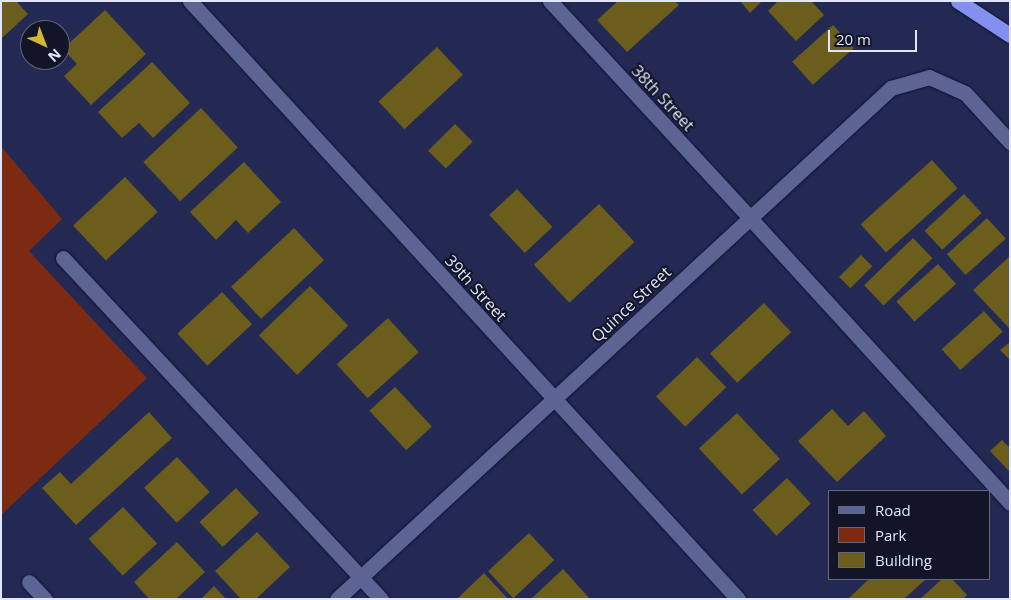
<!DOCTYPE html>
<html>
<head>
<meta charset="utf-8">
<style>
	body { margin:0 }
	#map { position:relative; width:1011px; height:600px; overflow:hidden; background:#242953; font-family:"Open Sans",sans-serif }
	div>[style] { position:absolute }
	.green>* { inset:0; background:#7d2a12 }
	.building>* { inset:0; background:#6b5d1b; transform-origin:0 0 }
	.roads { filter:drop-shadow(0 0 1px #0f0f38) drop-shadow(0 0 1px #0f0f38) }
	.service>* { height:15px; margin:-7.5px; padding:0 7.5px; transform-origin:7.5px; border-radius:7.5px; background:#5c6494 }
	.minor>* { height:15px; margin:-7.5px; padding:0 7.5px; transform-origin:7.5px; border-radius:7.5px; background:#5c6494 }
	.motorway>* { height:15px; margin:-7.5px; padding:0 7.5px; transform-origin:7.5px; border-radius:7.5px; background:#8490f0 }
	span { translate:-50% -50%; white-space:nowrap; text-align:center; line-height:1.15; -webkit-text-stroke:4px #121427; paint-order:stroke }
	.street-label { font-size:16px; color:#e1e6fc }
	.frame { position:absolute; inset:0; border:2px solid #e1e6fc; pointer-events:none }
	.legend { position:absolute; left:828px; top:490px; width:162px; height:90px; box-sizing:border-box; background:#121427; border:1px solid #65687c; margin:0; padding:6px 9px; list-style:none; font-size:15px; color:#e1e6fc }
	.legend li { display:flex; align-items:center; gap:10px; height:25px }
	.legend b { width:25px; border:1px solid #65687c }
	.north { position:absolute; left:20px; top:20px; width:50px; height:50px; box-sizing:border-box; background:#121427; border:1px solid #65687c; border-radius:50%; rotate:137deg; font-size:14px; font-weight:700; line-height:20px; text-align:center; color:#e1e6fc }
	.north::after { content:''; display:block; margin:auto; width:18px; height:22px; background:#d2b635; clip-path:polygon(50% 0,100% 100%,50% 72%,0 100%) }
	.scale { position:absolute; left:828px; top:30px; width:89px; height:22px; box-sizing:border-box; border:2px solid #e1e6fc; border-top:0; padding-left:6px; font-size:15px; line-height:18px; white-space:nowrap; color:#e1e6fc; -webkit-text-stroke:4px #121427; paint-order:stroke }
</style>
</head>
<body>
<div id="map">
	<div class="green">
		<div style="clip-path:polygon(1px 146px,62px 219px,29px 251px,147px 378px,1px 515px)"></div>
	</div>
	<div class="building">
		<div style="clip-path:polygon(1px 1px,16px 1px,28px 14px,1px 39px)"></div>
		<div style="clip-path:polygon(618px 1px,675px 1px,679px 5px,627px 52px,597px 20px)"></div>
		<div style="clip-path:polygon(740px 1px,762px 1px,750px 13px)"></div>
		<div style="clip-path:polygon(778px 1px,811px 1px,824px 15px,796px 41px,768px 11px)"></div>
		<div style="clip-path:polygon(105px 10px,146px 54px,91px 105px,64px 76px,77px 64px,63px 49px)"></div>
		<div style="left:833px;top:25px;width:31px;height:55px;rotate:48deg"></div>
		<div style="left:437px;top:47px;width:38px;height:80px;rotate:47deg"></div>
		<div style="clip-path:polygon(152px 62px,190px 103px,153px 138px,139px 123px,122px 138px,98px 112px)"></div>
		<div style="left:201px;top:108px;width:54px;height:79px;rotate:47deg"></div>
		<div style="left:455px;top:124px;width:25px;height:38px;rotate:45deg"></div>
		<div style="left:932px;top:160px;width:38px;height:96px;rotate:48deg"></div>
		<div style="clip-path:polygon(244px 162px,281px 202px,248px 233px,236px 220px,216px 240px,190px 212px)"></div>
		<div style="left:125px;top:177px;width:48px;height:71px;rotate:47deg"></div>
		<div style="left:517px;top:189px;width:52px;height:38px;rotate:47deg"></div>
		<div style="left:964px;top:194px;width:26px;height:54px;rotate:47deg"></div>
		<div style="left:599px;top:204px;width:52px;height:89px;rotate:47deg"></div>
		<div style="left:987px;top:218px;width:28px;height:54px;rotate:48deg"></div>
		<div style="left:294px;top:228px;width:44px;height:86px;rotate:47deg"></div>
		<div style="left:913px;top:238px;width:28px;height:68px;rotate:46deg"></div>
		<div style="left:861px;top:255px;width:16px;height:31px;rotate:45deg"></div>
		<div style="clip-path:polygon(1010px 256px,1010px 327px,1009px 328px,973px 290px)"></div>
		<div style="left:938px;top:264px;width:27px;height:56px;rotate:48deg"></div>
		<div style="left:310px;top:286px;width:55px;height:71px;rotate:46deg"></div>
		<div style="left:222px;top:292px;width:44px;height:61px;rotate:47deg"></div>
		<div style="left:764px;top:303px;width:40px;height:74px;rotate:47deg"></div>
		<div style="left:984px;top:311px;width:28px;height:57px;rotate:48deg"></div>
		<div style="left:388px;top:318px;width:46px;height:69px;rotate:48deg"></div>
		<div style="clip-path:polygon(1010px 342px,1010px 360px,1000px 350px)"></div>
		<div style="left:697px;top:357px;width:42px;height:57px;rotate:46deg"></div>
		<div style="left:395px;top:387px;width:54px;height:35px;rotate:47deg"></div>
		<div style="clip-path:polygon(832px 409px,848px 426px,864px 411px,886px 436px,837px 482px,798px 441px)"></div>
		<div style="clip-path:polygon(149px 412px,172px 438px,76px 525px,42px 488px,60px 472px,71px 484px)"></div>
		<div style="left:737px;top:413px;width:63px;height:52px;rotate:47deg"></div>
		<div style="clip-path:polygon(1002px 440px,1010px 448px,1010px 472px,990px 451px)"></div>
		<div style="left:177px;top:457px;width:48px;height:45px;rotate:47deg"></div>
		<div style="left:787px;top:478px;width:35px;height:47px;rotate:47deg"></div>
		<div style="left:236px;top:488px;width:34px;height:50px;rotate:47deg"></div>
		<div style="left:123px;top:507px;width:50px;height:47px;rotate:47deg"></div>
		<div style="clip-path:polygon(257px 532px,290px 567px,256px 599px,241px 599px,215px 571px)"></div>
		<div style="left:529px;top:533px;width:37px;height:56px;rotate:47deg"></div>
		<div style="clip-path:polygon(177px 542px,205px 572px,176px 599px,149px 599px,134px 582px)"></div>
		<div style="clip-path:polygon(563px 569px,590px 599px,531px 599px)"></div>
		<div style="clip-path:polygon(484px 573px,508px 599px,457px 599px)"></div>
		<div style="clip-path:polygon(869px 579px,926px 579px,904px 599px,848px 599px)"></div>
		<div style="clip-path:polygon(942px 579px,952px 579px,967px 595px,963px 599px,920px 599px)"></div>
		<div style="clip-path:polygon(214px 586px,226px 599px,201px 599px)"></div>
	</div>
	<div class="roads">
		<div class="service">
			<div style="left:750px;top:218px;width:386px;rotate:47.6deg"></div>
			<div style="left:63px;top:258px;width:466px;rotate:47deg"></div>
		</div>
		<div class="minor">
			<div style="left:190px;top:1px;width:811px;rotate:47.5deg"></div>
			<div style="left:550px;top:1px;width:295px;rotate:47.3deg"></div>
			<div style="left:29px;top:582px;width:23px;rotate:47deg"></div>
			<div style="left:337px;top:599px;width:754px;rotate:-42.69deg"></div>
			<div style="left:891px;top:88px;width:40px;rotate:-16deg"></div>
			<div style="left:929px;top:77px;width:39px;rotate:24deg"></div>
			<div style="left:965px;top:93px;width:67px;rotate:47.4deg"></div>
		</div>
		<div class="motorway">
			<div style="left:958px;top:1px;width:62px;rotate:33.2deg"></div>
		</div>
	</div>
	<div class="street-label">
		<span style="left:663px;top:98px;rotate:47deg">38th Street</span>
		<span style="left:476px;top:288px;rotate:48deg">39th Street</span>
		<span style="left:631px;top:304px;rotate:-43deg">Quince Street</span>
	</div>
	<div class="frame"></div>
	<ul class="legend">
	<li><b style="height:6px;background:#5c6494"></b>Road</li>
	<li><b style="height:14px;background:#7d2a12"></b>Park</li>
	<li><b style="height:14px;background:#6b5d1b"></b>Building</li>
	</ul>
	<div class="north">N</div>
	<div class="scale">20 m</div>
</div>
</body>
</html>
